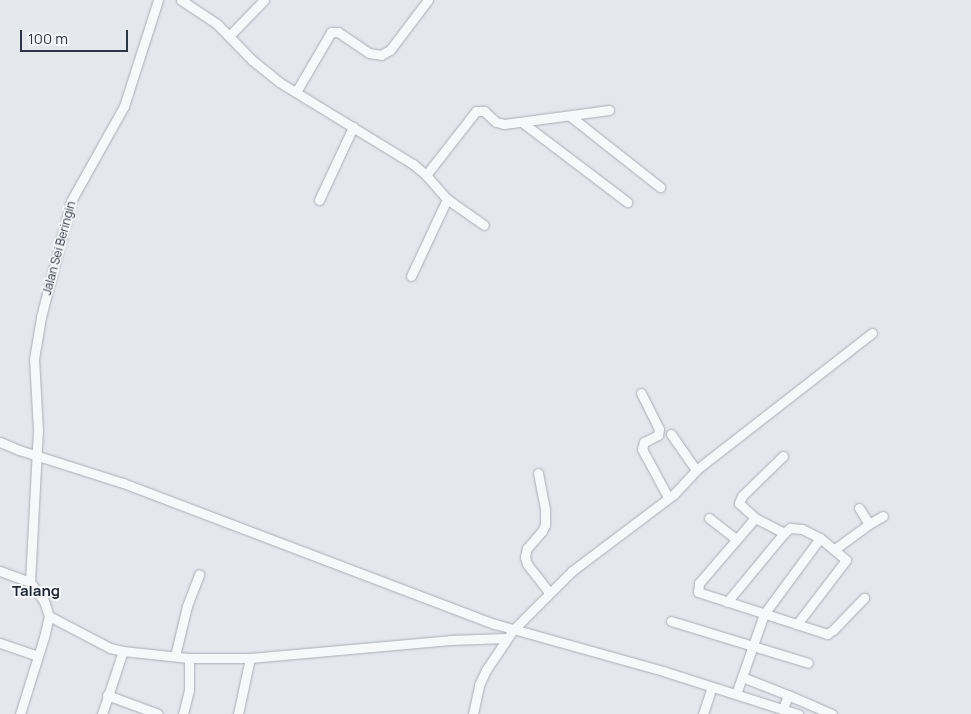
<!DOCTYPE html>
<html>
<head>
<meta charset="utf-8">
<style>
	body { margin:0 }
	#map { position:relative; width:971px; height:714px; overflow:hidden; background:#e4e7eb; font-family:Manrope,sans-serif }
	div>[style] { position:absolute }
	.roads { filter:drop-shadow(0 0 1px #a9aeb5) drop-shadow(0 0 1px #a9aeb5) }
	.minor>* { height:9px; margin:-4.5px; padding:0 4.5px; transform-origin:4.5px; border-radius:4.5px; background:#f7f8f9 }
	span { translate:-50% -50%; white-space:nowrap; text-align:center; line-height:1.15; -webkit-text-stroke:4px #f4f6f8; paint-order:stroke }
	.street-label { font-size:12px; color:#2d3542 }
	.quarter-label { font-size:15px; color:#1f2633; font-weight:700 }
	.scale { position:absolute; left:20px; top:30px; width:108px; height:22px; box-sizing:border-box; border:2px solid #2d3542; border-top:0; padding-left:6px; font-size:15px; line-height:18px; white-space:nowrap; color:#2d3542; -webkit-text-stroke:4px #f4f6f8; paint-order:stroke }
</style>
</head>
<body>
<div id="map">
	<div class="roads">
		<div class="minor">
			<div style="left:181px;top:0;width:43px;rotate:33.7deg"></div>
			<div style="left:217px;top:24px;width:50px;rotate:45.8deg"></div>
			<div style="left:252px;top:60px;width:35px;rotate:39deg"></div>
			<div style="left:279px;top:82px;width:157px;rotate:31.5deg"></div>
			<div style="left:413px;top:164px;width:17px;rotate:40deg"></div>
			<div style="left:426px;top:175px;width:81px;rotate:-52deg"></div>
			<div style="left:476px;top:111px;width:8px"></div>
			<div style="left:484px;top:111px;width:16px;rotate:43deg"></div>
			<div style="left:496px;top:122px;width:8px;rotate:14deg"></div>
			<div style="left:504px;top:124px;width:106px;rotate:-7.6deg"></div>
			<div style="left:230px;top:35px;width:49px;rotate:-45.8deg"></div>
			<div style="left:296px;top:92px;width:69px;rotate:-59.7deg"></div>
			<div style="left:331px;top:32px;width:7px"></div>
			<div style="left:338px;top:32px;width:37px;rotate:34deg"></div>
			<div style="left:369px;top:53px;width:12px;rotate:9deg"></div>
			<div style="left:381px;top:55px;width:10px;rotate:-29deg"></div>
			<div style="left:390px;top:50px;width:63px;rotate:-52.8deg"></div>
			<div style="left:570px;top:116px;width:115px;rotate:38.3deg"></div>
			<div style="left:523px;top:123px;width:131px;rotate:37.2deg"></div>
			<div style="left:426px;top:175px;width:32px;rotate:49deg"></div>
			<div style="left:447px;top:199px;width:45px;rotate:35.1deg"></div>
			<div style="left:319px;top:200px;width:81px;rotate:-65deg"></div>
			<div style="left:411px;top:276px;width:85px;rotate:-64.9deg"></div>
			<div style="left:641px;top:393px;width:40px;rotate:63.4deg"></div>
			<div style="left:659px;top:429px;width:6px;rotate:99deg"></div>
			<div style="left:658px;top:435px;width:16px;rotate:153deg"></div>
			<div style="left:644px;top:442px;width:7px;rotate:106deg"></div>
			<div style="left:642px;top:449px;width:55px;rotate:61.6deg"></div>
			<div style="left:0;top:442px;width:21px;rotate:23deg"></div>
			<div style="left:19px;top:450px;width:109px;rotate:17.6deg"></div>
			<div style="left:123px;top:483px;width:398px;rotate:20.8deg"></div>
			<div style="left:495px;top:624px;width:174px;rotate:15.6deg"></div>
			<div style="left:663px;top:671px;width:142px;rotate:17.7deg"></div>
			<div style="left:783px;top:456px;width:57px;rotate:135.7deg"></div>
			<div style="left:742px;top:496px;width:8px;rotate:113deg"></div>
			<div style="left:739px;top:503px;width:22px;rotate:43deg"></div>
			<div style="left:755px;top:518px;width:33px;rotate:27deg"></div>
			<div style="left:696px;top:470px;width:223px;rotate:-37.9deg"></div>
			<div style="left:538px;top:473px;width:38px;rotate:79deg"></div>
			<div style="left:545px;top:510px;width:15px;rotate:90deg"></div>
			<div style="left:545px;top:525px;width:7px;rotate:117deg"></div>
			<div style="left:542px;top:531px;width:23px;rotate:131deg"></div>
			<div style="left:527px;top:548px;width:9px;rotate:103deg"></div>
			<div style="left:525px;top:557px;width:7px;rotate:74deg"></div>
			<div style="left:527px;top:564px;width:36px;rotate:52deg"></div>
			<div style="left:709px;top:518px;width:33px;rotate:38deg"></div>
			<div style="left:755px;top:518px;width:86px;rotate:130.7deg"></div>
			<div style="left:699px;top:583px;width:9px;rotate:96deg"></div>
			<div style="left:698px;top:592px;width:136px;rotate:18deg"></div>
			<div style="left:827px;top:634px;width:7px;rotate:-34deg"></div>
			<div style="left:833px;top:630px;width:45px;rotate:-45.9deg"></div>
			<div style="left:869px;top:524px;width:16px;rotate:-30deg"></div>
			<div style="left:835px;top:549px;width:42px;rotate:-36.3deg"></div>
			<div style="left:869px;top:524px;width:19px;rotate:-122deg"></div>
			<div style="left:0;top:571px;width:32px;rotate:20deg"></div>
			<div style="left:30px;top:582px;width:24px;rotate:54deg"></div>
			<div style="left:44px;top:601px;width:16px;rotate:72deg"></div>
			<div style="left:49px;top:616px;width:22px;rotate:103deg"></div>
			<div style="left:44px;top:637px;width:81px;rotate:107.3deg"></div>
			<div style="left:30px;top:582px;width:152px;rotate:-87deg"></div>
			<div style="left:38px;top:430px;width:71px;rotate:-93.2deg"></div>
			<div style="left:34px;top:359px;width:43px;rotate:-80.5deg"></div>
			<div style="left:41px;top:317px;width:120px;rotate:-75.5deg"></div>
			<div style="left:71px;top:201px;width:109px;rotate:-60.8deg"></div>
			<div style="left:124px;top:106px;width:111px;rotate:-72.2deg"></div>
			<div style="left:727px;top:602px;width:89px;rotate:-50.4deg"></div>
			<div style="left:784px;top:533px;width:8px;rotate:-40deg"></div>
			<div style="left:790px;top:528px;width:12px;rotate:5deg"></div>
			<div style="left:802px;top:529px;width:20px;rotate:27deg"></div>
			<div style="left:820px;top:538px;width:34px;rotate:40deg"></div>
			<div style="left:846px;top:560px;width:81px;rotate:127.4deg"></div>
			<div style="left:49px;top:616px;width:69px;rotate:27.7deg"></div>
			<div style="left:110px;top:648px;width:13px;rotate:13deg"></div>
			<div style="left:123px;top:651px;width:66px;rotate:6.1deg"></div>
			<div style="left:189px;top:658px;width:61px"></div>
			<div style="left:250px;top:658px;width:201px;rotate:-5.1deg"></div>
			<div style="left:450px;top:640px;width:57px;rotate:-2deg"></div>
			<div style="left:671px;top:621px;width:143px;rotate:17deg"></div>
			<div style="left:0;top:643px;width:40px;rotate:18.9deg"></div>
			<div style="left:175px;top:656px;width:51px;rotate:-76.5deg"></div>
			<div style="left:187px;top:606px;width:34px;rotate:-69deg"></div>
			<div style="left:742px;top:677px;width:49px;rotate:21.4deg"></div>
			<div style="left:788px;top:695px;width:15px;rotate:110deg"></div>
			<div style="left:736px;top:694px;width:85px;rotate:-70.7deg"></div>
			<div style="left:764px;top:614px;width:94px;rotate:-53.6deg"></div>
			<div style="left:107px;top:695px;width:54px;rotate:20.4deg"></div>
			<div style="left:788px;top:695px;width:48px;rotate:23.4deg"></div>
			<div style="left:102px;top:714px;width:66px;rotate:-71.6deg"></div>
			<div style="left:183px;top:714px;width:25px;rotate:-76deg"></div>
			<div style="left:189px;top:690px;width:32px;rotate:-90deg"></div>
			<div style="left:238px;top:714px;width:57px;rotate:-77.9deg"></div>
			<div style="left:473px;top:714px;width:30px;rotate:-78deg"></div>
			<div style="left:479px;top:685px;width:17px;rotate:-65deg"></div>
			<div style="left:486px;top:670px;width:48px;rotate:-56deg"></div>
			<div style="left:513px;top:630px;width:83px;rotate:-45deg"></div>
			<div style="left:572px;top:571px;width:128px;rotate:-37deg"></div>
			<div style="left:674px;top:494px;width:33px;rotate:-47deg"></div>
			<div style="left:696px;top:470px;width:44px;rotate:-124.8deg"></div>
			<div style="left:703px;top:714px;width:28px;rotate:-72deg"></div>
		</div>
	</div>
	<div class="street-label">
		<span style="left:59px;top:248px;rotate:-75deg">Jalan Sei Beringin</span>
	</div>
	<div class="quarter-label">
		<span style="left:36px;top:591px">Talang</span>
	</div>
	<div class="scale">100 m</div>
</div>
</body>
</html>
